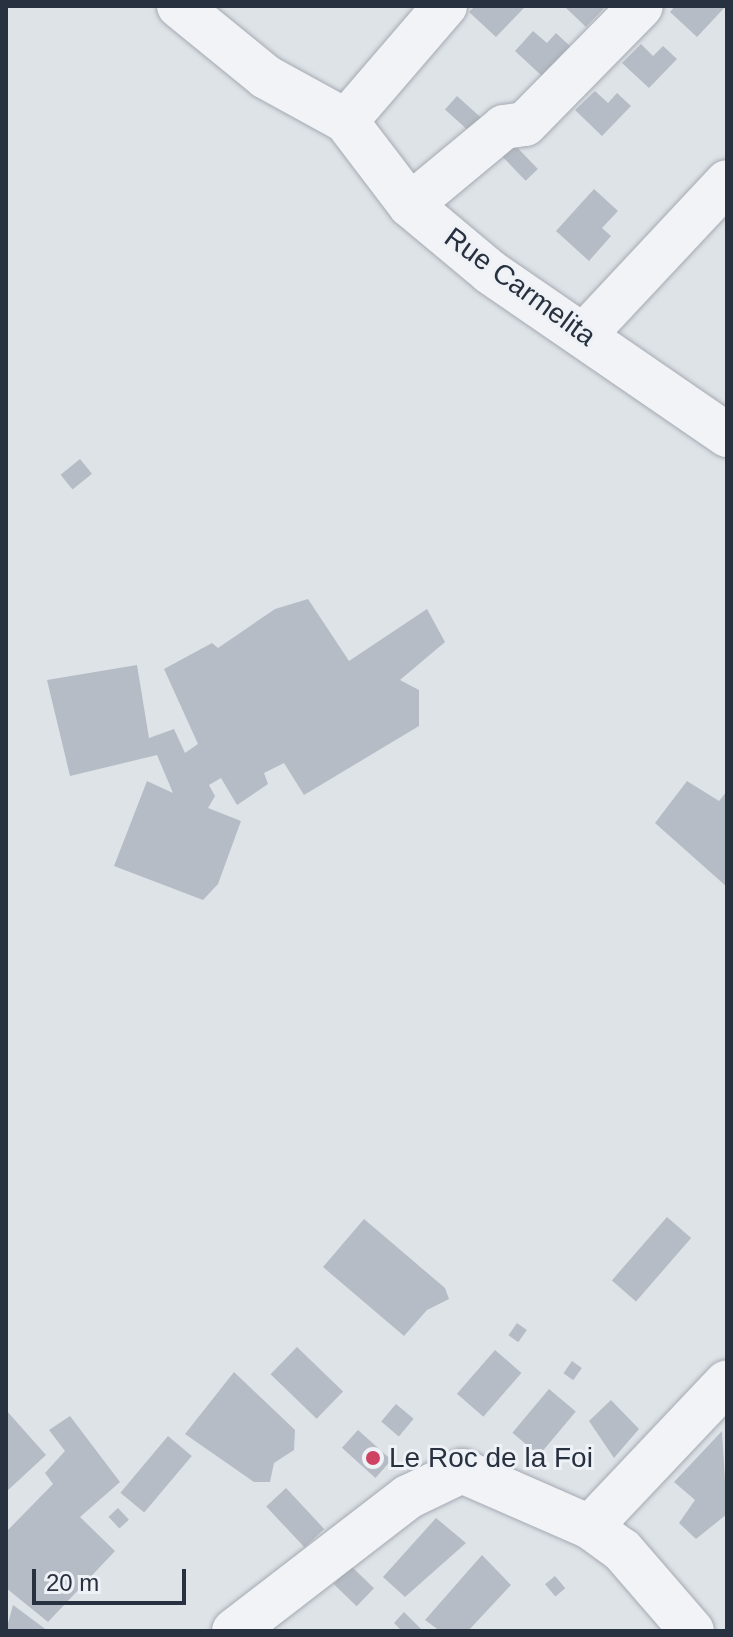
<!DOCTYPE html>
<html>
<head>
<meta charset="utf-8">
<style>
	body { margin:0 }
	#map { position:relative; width:733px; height:1637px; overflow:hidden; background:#dee3e8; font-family:Arial,sans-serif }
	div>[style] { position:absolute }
	.building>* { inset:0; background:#b6bcc5; transform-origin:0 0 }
	.roads { filter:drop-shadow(0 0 2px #a4aab2) drop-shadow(0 0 2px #a4aab2) }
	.minor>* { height:44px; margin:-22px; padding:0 22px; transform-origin:22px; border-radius:22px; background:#f1f3f6 }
	.dots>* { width:22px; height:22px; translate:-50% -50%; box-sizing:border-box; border:4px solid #eef1f5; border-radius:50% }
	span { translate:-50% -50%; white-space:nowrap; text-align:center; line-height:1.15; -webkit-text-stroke:6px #eef1f5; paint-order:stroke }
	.street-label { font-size:28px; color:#28313f }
	.poi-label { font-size:28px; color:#28313f }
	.left { translate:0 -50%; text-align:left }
	.frame { position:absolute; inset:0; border:8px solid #28313f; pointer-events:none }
	.scale { position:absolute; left:32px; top:1569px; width:154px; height:36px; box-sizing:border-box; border:4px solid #28313f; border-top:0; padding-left:10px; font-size:24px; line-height:28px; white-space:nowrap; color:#28313f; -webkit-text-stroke:6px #eef1f5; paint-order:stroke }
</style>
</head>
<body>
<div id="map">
	<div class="building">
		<div style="clip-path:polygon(475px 6px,522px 6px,524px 8px,496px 37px,469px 12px)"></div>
		<div style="clip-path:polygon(564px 6px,606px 6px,586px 27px)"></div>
		<div style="clip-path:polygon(675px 6px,726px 6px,697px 37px,670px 12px)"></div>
		<div style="clip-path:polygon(533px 31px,547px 43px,556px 33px,570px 46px,542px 76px,515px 51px)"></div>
		<div style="clip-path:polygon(641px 44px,653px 56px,663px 46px,677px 59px,649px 88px,622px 63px)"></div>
		<div style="clip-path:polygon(595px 91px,608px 103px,617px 93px,631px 106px,602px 136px,575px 110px)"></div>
		<div style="left:457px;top:96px;width:40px;height:18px;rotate:42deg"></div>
		<div style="left:508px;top:138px;width:43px;height:17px;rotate:46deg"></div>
		<div style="clip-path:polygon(594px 189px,618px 211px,602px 228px,611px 236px,589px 261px,556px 231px)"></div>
		<div style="left:80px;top:459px;width:19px;height:25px;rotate:51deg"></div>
		<div style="clip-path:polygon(308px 599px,349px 661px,427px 609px,445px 642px,400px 680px,419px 690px,419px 726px,304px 795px,284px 763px,264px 773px,268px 784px,237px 805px,221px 778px,209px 785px,215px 796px,208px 808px,241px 821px,218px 884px,203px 900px,114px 866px,147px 781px,173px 793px,157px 755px,70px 776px,47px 680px,137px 665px,149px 738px,174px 729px,185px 753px,198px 744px,164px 669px,212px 643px,218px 648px,275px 609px)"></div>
		<div style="clip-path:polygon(687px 781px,719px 801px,727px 791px,727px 887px,655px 823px)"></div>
		<div style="left:667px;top:1217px;width:32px;height:84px;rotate:41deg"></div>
		<div style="clip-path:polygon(364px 1219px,445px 1288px,449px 1299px,427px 1310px,404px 1336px,323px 1267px)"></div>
		<div style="left:517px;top:1323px;width:12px;height:15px;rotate:35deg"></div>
		<div style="left:297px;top:1347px;width:64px;height:38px;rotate:44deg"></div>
		<div style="left:495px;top:1350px;width:35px;height:58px;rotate:41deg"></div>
		<div style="left:572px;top:1361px;width:12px;height:15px;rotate:35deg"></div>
		<div style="clip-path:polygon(234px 1372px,295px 1430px,294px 1450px,274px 1463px,270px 1482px,254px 1482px,185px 1434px)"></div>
		<div style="left:549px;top:1389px;width:35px;height:57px;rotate:40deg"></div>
		<div style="clip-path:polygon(611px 1400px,639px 1429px,614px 1458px,589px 1421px)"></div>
		<div style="left:396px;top:1404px;width:23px;height:23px;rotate:40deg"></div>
		<div style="clip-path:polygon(6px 1410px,46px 1455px,6px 1492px)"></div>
		<div style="clip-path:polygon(70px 1416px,120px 1482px,80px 1517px,115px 1551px,48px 1622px,6px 1588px,6px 1532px,53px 1484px,45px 1473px,65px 1451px,49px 1430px)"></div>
		<div style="left:358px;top:1430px;width:45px;height:24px;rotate:42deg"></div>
		<div style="clip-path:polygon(722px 1431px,727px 1514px,696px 1539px,679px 1523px,695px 1500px,674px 1482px)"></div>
		<div style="left:168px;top:1436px;width:31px;height:74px;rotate:40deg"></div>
		<div style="left:286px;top:1488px;width:56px;height:27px;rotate:47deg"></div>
		<div style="left:118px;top:1508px;width:16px;height:13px;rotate:47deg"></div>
		<div style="clip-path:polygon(436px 1518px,466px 1543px,405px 1597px,383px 1577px)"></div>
		<div style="clip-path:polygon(482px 1555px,511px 1585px,468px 1631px,440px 1631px,425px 1620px)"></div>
		<div style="left:351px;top:1566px;width:32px;height:25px;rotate:44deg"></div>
		<div style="left:555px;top:1576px;width:16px;height:13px;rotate:50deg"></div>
		<div style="clip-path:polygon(13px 1605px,48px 1631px,6px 1631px)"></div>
		<div style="clip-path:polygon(404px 1612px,423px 1631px,402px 1631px,394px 1623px)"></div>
	</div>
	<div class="roads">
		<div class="minor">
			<div style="left:179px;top:6px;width:112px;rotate:39.2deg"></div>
			<div style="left:266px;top:77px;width:91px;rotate:28.8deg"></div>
			<div style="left:346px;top:121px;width:106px;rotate:52.7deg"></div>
			<div style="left:410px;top:205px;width:104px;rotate:39.9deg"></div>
			<div style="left:490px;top:272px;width:288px;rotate:34.5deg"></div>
			<div style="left:346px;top:121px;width:152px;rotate:-49.3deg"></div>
			<div style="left:410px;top:205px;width:122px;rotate:-39.7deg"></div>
			<div style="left:504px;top:127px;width:21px;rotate:-8deg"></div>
			<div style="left:525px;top:124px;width:165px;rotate:-45.5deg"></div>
			<div style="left:585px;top:334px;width:208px;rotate:-46.9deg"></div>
			<div style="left:590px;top:1527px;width:199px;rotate:-46.6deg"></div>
			<div style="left:234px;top:1631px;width:220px;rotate:-37.6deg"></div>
			<div style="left:408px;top:1497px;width:60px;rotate:-25.7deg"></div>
			<div style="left:462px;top:1471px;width:140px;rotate:23.6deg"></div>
			<div style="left:590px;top:1527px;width:39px;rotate:36deg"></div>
			<div style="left:622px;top:1550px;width:107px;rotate:49.2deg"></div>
		</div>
	</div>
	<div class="dots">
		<div style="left:373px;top:1458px;background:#cd4361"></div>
	</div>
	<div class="street-label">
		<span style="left:520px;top:287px;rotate:36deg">Rue Carmelita</span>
	</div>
	<div class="poi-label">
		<span class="left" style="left:389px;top:1458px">Le Roc de la Foi</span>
	</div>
	<div class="frame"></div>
	<div class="scale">20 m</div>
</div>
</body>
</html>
